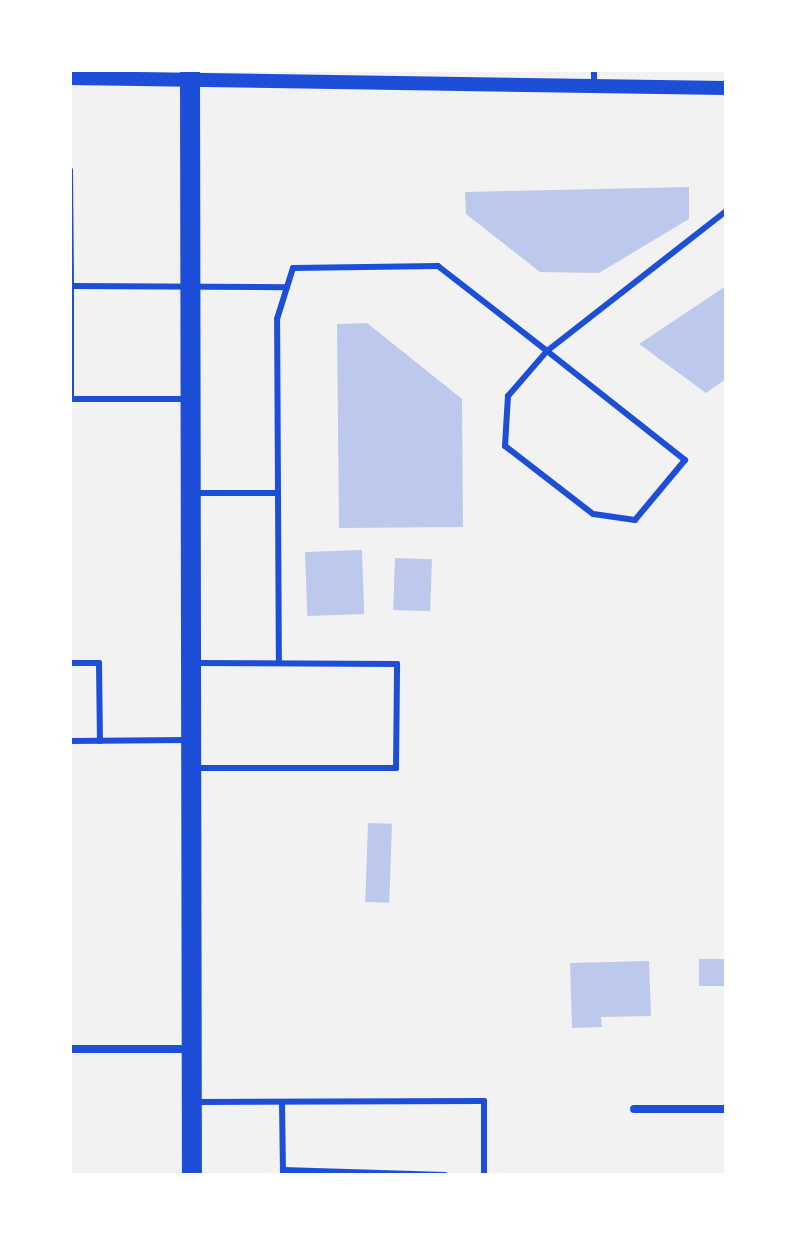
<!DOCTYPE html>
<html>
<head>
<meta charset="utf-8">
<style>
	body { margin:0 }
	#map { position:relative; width:796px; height:1245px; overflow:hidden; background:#f2f2f2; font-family:Spectral,serif }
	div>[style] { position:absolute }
	.building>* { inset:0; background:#bdc9ec; transform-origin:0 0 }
	.service>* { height:6px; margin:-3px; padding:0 3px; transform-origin:3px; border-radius:3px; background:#1d4ed8 }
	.minor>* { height:8px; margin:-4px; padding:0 4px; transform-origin:4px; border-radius:4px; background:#1d4ed8 }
	.tertiary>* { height:14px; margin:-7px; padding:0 7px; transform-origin:7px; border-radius:7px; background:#1d4ed8 }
	.primary>* { height:20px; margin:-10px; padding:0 10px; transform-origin:10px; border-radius:10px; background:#1d4ed8 }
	span { translate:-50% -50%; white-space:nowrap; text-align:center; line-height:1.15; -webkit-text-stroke:8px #fff; paint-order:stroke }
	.frame { position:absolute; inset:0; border:72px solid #fff; pointer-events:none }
</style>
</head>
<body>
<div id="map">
	<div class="building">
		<div style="clip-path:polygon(689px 187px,689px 219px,599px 273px,540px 272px,466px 214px,465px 192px)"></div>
		<div style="clip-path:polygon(726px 286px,726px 379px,706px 393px,639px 344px)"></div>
		<div style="clip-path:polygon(367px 323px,462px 399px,463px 527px,339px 528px,337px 324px)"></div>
		<div style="left:362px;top:550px;width:64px;height:57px;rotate:88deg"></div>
		<div style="left:395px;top:558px;width:37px;height:52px;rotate:2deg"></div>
		<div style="left:368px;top:823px;width:24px;height:79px;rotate:2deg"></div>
		<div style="left:699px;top:959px;width:27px;height:27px"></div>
		<div style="clip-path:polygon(649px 961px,651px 1016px,601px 1017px,602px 1027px,572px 1028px,570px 963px)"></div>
	</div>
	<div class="service">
		<div style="left:594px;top:86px;width:16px;rotate:-90deg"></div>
		<div style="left:70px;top:170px;width:116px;rotate:89.5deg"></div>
		<div style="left:71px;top:286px;width:216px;rotate:0.3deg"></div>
		<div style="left:547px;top:351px;width:176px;rotate:38.3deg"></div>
		<div style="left:685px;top:460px;width:78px;rotate:129.8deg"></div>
		<div style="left:635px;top:520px;width:42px;rotate:-171.9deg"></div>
		<div style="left:593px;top:514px;width:111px;rotate:-142.3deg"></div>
		<div style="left:505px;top:446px;width:50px;rotate:-86.6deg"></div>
		<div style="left:508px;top:396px;width:60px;rotate:-49.1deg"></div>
		<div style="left:70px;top:399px;width:118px"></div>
		<div style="left:71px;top:399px;width:113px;rotate:-90deg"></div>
		<div style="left:196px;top:493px;width:82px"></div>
		<div style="left:278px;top:493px;width:174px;rotate:-90.3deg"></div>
		<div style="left:277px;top:319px;width:53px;rotate:-72.6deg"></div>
		<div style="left:293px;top:268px;width:145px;rotate:-0.8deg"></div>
		<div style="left:438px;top:266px;width:138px;rotate:37.9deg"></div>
		<div style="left:547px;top:351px;width:227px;rotate:-38deg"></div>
		<div style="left:278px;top:493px;width:170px;rotate:89.7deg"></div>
		<div style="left:70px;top:663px;width:29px"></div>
		<div style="left:99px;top:663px;width:78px;rotate:89.3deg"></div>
		<div style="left:70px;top:741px;width:117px;rotate:-0.5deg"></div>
		<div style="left:194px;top:768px;width:202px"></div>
		<div style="left:396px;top:768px;width:104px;rotate:-89.4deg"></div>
		<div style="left:397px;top:664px;width:202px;rotate:-179.7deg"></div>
		<div style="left:197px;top:1102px;width:287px;rotate:-0.2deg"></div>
		<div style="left:484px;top:1101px;width:74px;rotate:90deg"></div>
		<div style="left:282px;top:1102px;width:73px;rotate:89.2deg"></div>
		<div style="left:283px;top:1170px;width:162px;rotate:1.8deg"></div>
	</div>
	<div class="minor">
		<div style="left:70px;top:1049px;width:121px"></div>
		<div style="left:634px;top:1109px;width:92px"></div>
	</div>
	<div class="tertiary">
		<div style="left:70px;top:78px;width:656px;rotate:0.87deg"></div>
	</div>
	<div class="primary">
		<div style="left:190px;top:70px;width:1105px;rotate:89.9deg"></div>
	</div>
	<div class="frame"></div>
</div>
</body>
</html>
